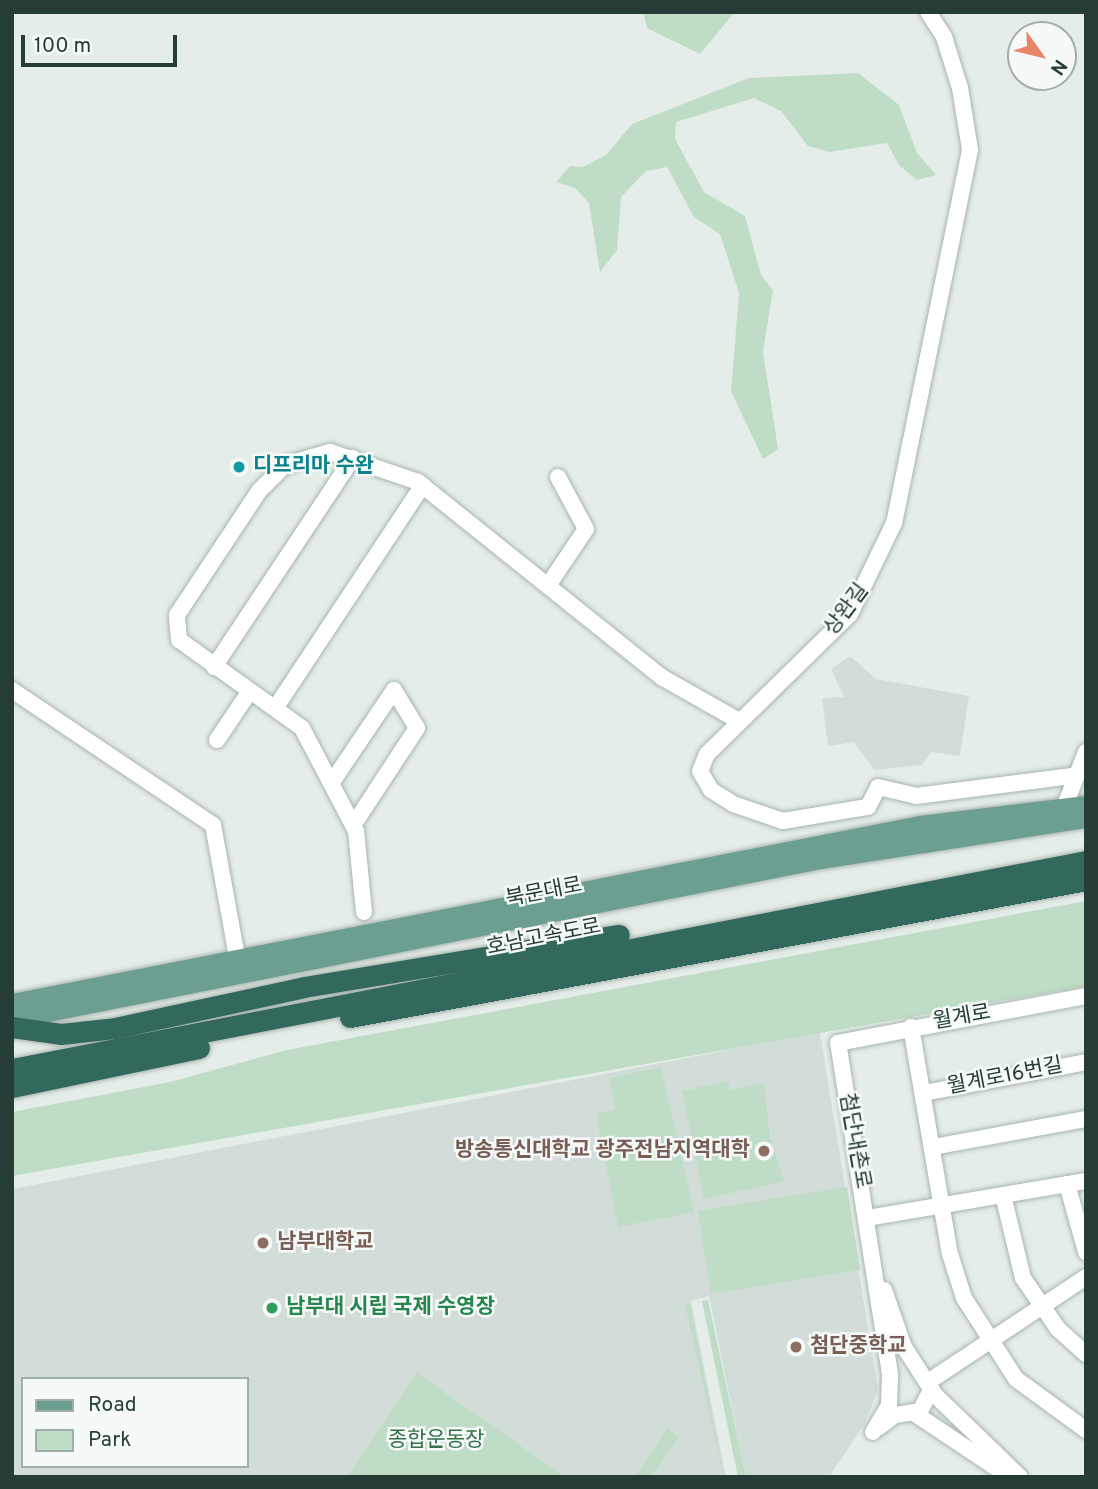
<!DOCTYPE html>
<html>
<head>
<meta charset="utf-8">
<style>
	body { margin:0 }
	#map { position:relative; width:1098px; height:1489px; overflow:hidden; background:#e5ede9; font-family:Overpass,"Noto Sans KR",sans-serif }
	div>[style] { position:absolute }
	.built>* { inset:0; background:#d3ddd8 }
	.green>* { inset:0; background:#bfdcc6; transform-origin:0 0 }
	.roads { filter:drop-shadow(0 0 2px #a8b5b0) drop-shadow(0 0 2px #a8b5b0) }
	.minor>* { height:16px; margin:-8px; padding:0 8px; transform-origin:8px; border-radius:8px; background:#fff }
	.major>* { height:19px; margin:-9.5px; padding:0 9.5px; transform-origin:9.5px; border-radius:9.5px; background:#6c9f91 }
	.highway>* { height:21px; margin:-10.5px; padding:0 10.5px; transform-origin:10.5px; border-radius:10.5px; background:#33685c }
	.dots>* { width:19px; height:19px; translate:-50% -50%; box-sizing:border-box; border:4px solid #f5f9f7; border-radius:50% }
	span { translate:-50% -50%; white-space:nowrap; text-align:center; line-height:1.15; -webkit-text-stroke:5px #f5f9f7; paint-order:stroke }
	.culture-label { font-size:21px; color:#0d838f; font-weight:700 }
	.left { translate:0 -50%; text-align:left }
	.street-label { font-size:21px; color:#253d36 }
	.education-label { font-size:21px; color:#785e54; font-weight:700 }
	.right { translate:-100% -50%; text-align:right }
	.leisure-label { font-size:21px; color:#27864d; font-weight:700 }
	.park-label { font-size:21px; color:#327149 }
	.frame { position:absolute; inset:0; border:14px solid #253d36; pointer-events:none }
	.legend { position:absolute; left:21px; top:1377px; width:228px; height:91px; box-sizing:border-box; background:#f5f9f7; border:2px solid #a2aeaa; margin:0; padding:9px 12px; list-style:none; font-size:21px; color:#253d36 }
	.legend li { display:flex; align-items:center; gap:14px; height:35px }
	.legend b { width:35px; border:2px solid #a2aeaa }
	.north { position:absolute; left:1007px; top:21px; width:70px; height:70px; box-sizing:border-box; background:#f5f9f7; border:2px solid #a2aeaa; border-radius:50%; rotate:124deg; font-size:19px; font-weight:700; line-height:28px; text-align:center; color:#253d36 }
	.north::after { content:''; display:block; margin:auto; width:24px; height:32px; background:#e88467; clip-path:polygon(50% 0,100% 100%,50% 72%,0 100%) }
	.scale { position:absolute; left:21px; top:35px; width:156px; height:32px; box-sizing:border-box; border:4px solid #253d36; border-top:0; padding-left:9px; font-size:21px; line-height:24px; white-space:nowrap; color:#253d36; -webkit-text-stroke:5px #f5f9f7; paint-order:stroke }
</style>
</head>
<body>
<div id="map">
	<div class="built">
		<div style="clip-path:polygon(850px 656px,876px 679px,969px 696px,960px 756px,931px 752px,922px 765px,874px 770px,854px 742px,828px 746px,822px 698px,844px 697px,831px 669px)"></div>
		<div style="clip-path:polygon(evenodd,820px 1032px,878px 1390px,864px 1425px,829px 1477px,746px 1477px,709px 1296px,691px 1301px,726px 1477px,12px 1477px,12px 1189px,820px 1032px,23px 1379px,247px 1379px,247px 1466px,23px 1466px,23px 1379px)"></div>
	</div>
	<div class="green">
		<div style="clip-path:polygon(643px 12px,735px 12px,700px 54px,647px 28px)"></div>
		<div style="clip-path:polygon(858px 73px,899px 105px,917px 153px,936px 175px,917px 180px,899px 165px,887px 143px,829px 152px,808px 146px,781px 111px,754px 98px,676px 122px,675px 139px,704px 192px,745px 216px,761px 275px,773px 290px,763px 352px,778px 449px,763px 459px,731px 391px,739px 293px,720px 234px,694px 217px,667px 167px,646px 171px,621px 197px,617px 250px,600px 272px,589px 203px,575px 188px,556px 182px,570px 166px,583px 167px,606px 155px,632px 124px,749px 78px)"></div>
		<div style="clip-path:polygon(1086px 901px,1086px 986px,12px 1176px,12px 1112px,170px 1082px,287px 1050px)"></div>
		<div style="clip-path:polygon(661px 1067px,694px 1212px,618px 1227px,596px 1114px,615px 1110px,609px 1078px)"></div>
		<div style="clip-path:polygon(728px 1081px,730px 1090px,764px 1083px,770px 1138px,784px 1181px,704px 1199px,682px 1091px)"></div>
		<div style="left:847px;top:1187px;width:84px;height:151px;rotate:81deg"></div>
		<div style="clip-path:polygon(708px 1300px,746px 1477px,738px 1477px,702px 1301px)"></div>
		<div style="clip-path:polygon(690px 1303px,724px 1477px,685px 1305px)"></div>
		<div style="clip-path:polygon(417px 1373px,565px 1477px,347px 1477px)"></div>
		<div style="clip-path:polygon(667px 1428px,679px 1437px,652px 1477px,635px 1477px)"></div>
	</div>
	<div class="roads">
		<div class="minor">
			<div style="left:928px;top:12px;width:30px;rotate:57deg"></div>
			<div style="left:944px;top:37px;width:53px;rotate:72.6deg"></div>
			<div style="left:960px;top:88px;width:63px;rotate:80.8deg"></div>
			<div style="left:970px;top:150px;width:381px;rotate:101.5deg"></div>
			<div style="left:894px;top:523px;width:101px;rotate:115.8deg"></div>
			<div style="left:850px;top:614px;width:200px;rotate:135.6deg"></div>
			<div style="left:707px;top:754px;width:18px;rotate:112deg"></div>
			<div style="left:700px;top:771px;width:22px;rotate:60deg"></div>
			<div style="left:711px;top:790px;width:26px;rotate:32deg"></div>
			<div style="left:733px;top:804px;width:53px;rotate:18.8deg"></div>
			<div style="left:783px;top:821px;width:86px;rotate:-9.4deg"></div>
			<div style="left:868px;top:807px;width:22px;rotate:-63deg"></div>
			<div style="left:878px;top:787px;width:39px;rotate:13deg"></div>
			<div style="left:916px;top:796px;width:157px;rotate:-7.3deg"></div>
			<div style="left:549px;top:584px;width:66px;rotate:-56.1deg"></div>
			<div style="left:586px;top:529px;width:59px;rotate:-118.3deg"></div>
			<div style="left:214px;top:667px;width:251px;rotate:-56.4deg"></div>
			<div style="left:12px;top:690px;width:242px;rotate:33.9deg"></div>
			<div style="left:213px;top:825px;width:134px;rotate:79.7deg"></div>
			<div style="left:276px;top:707px;width:266px;rotate:-56.5deg"></div>
			<div style="left:217px;top:740px;width:59px;rotate:-56deg"></div>
			<div style="left:332px;top:782px;width:111px;rotate:-56deg"></div>
			<div style="left:394px;top:690px;width:44px;rotate:58.8deg"></div>
			<div style="left:417px;top:728px;width:115px;rotate:123.3deg"></div>
			<div style="left:1064px;top:808px;width:60px;rotate:-68.6deg"></div>
			<div style="left:364px;top:912px;width:81px;rotate:-95.6deg"></div>
			<div style="left:356px;top:831px;width:116px;rotate:-117.7deg"></div>
			<div style="left:302px;top:728px;width:151px;rotate:-144.4deg"></div>
			<div style="left:179px;top:640px;width:25px;rotate:-95deg"></div>
			<div style="left:177px;top:615px;width:149px;rotate:-56.5deg"></div>
			<div style="left:259px;top:491px;width:37px;rotate:-45deg"></div>
			<div style="left:285px;top:465px;width:47px;rotate:-16.1deg"></div>
			<div style="left:330px;top:452px;width:93px;rotate:18.8deg"></div>
			<div style="left:418px;top:482px;width:314px;rotate:38.7deg"></div>
			<div style="left:663px;top:678px;width:87px;rotate:29.5deg"></div>
			<div style="left:911px;top:1027px;width:230px;rotate:80.3deg"></div>
			<div style="left:950px;top:1254px;width:46px;rotate:72.3deg"></div>
			<div style="left:964px;top:1298px;width:96px;rotate:57.3deg"></div>
			<div style="left:1016px;top:1379px;width:87px;rotate:36.1deg"></div>
			<div style="left:924px;top:1093px;width:165px;rotate:-10.8deg"></div>
			<div style="left:933px;top:1147px;width:156px;rotate:-10.4deg"></div>
			<div style="left:1067px;top:1184px;width:71px;rotate:74.4deg"></div>
			<div style="left:1003px;top:1195px;width:85px;rotate:76.5deg"></div>
			<div style="left:1023px;top:1278px;width:62px;rotate:55.5deg"></div>
			<div style="left:1058px;top:1329px;width:38px;rotate:42deg"></div>
			<div style="left:867px;top:1218px;width:222px;rotate:-9.6deg"></div>
			<div style="left:884px;top:1290px;width:60px;rotate:70.7deg"></div>
			<div style="left:904px;top:1347px;width:57px;rotate:57.1deg"></div>
			<div style="left:935px;top:1395px;width:118px;rotate:44deg"></div>
			<div style="left:928px;top:1382px;width:190px;rotate:-33.6deg"></div>
			<div style="left:914px;top:1413px;width:110px;rotate:33.8deg"></div>
			<div style="left:879px;top:1427px;width:20px;rotate:-37deg"></div>
			<div style="left:895px;top:1415px;width:25px;rotate:-9deg"></div>
			<div style="left:920px;top:1411px;width:24px;rotate:-62deg"></div>
			<div style="left:873px;top:1432px;width:31px;rotate:-59deg"></div>
			<div style="left:889px;top:1405px;width:31px;rotate:-88deg"></div>
			<div style="left:890px;top:1374px;width:335px;rotate:-98.9deg"></div>
			<div style="left:838px;top:1043px;width:252px;rotate:-10.7deg"></div>
		</div>
		<div class="major">
			<div style="left:12px;top:1003px;width:925px;rotate:-11.09deg"></div>
			<div style="left:920px;top:825px;width:167px;rotate:-6.9deg"></div>
			<div style="left:12px;top:1019px;width:824px;rotate:-11.2deg"></div>
			<div style="left:820px;top:859px;width:269px;rotate:-8.8deg"></div>
		</div>
		<div class="highway">
			<div style="left:350px;top:1017px;width:749px;rotate:-10.54deg"></div>
			<div style="left:12px;top:1027px;width:49px;rotate:8.1deg"></div>
			<div style="left:61px;top:1034px;width:54px;rotate:-6.3deg"></div>
			<div style="left:115px;top:1028px;width:193px;rotate:-12.2deg"></div>
			<div style="left:304px;top:987px;width:319px;rotate:-9.4deg"></div>
			<div style="left:12px;top:1069px;width:1094px;rotate:-10.96deg"></div>
			<div style="left:12px;top:1087px;width:191px;rotate:-11.8deg"></div>
		</div>
	</div>
	<div class="dots">
		<div style="left:239px;top:467px;background:#0f9aa8"></div>
		<div style="left:764px;top:1151px;background:#8d6e63"></div>
		<div style="left:263px;top:1243px;background:#8d6e63"></div>
		<div style="left:272px;top:1308px;background:#2e9e5b"></div>
		<div style="left:796px;top:1347px;background:#8d6e63"></div>
	</div>
	<div class="culture-label">
		<span class="left" style="left:253px;top:467px">디프리마 수완</span>
	</div>
	<div class="street-label">
		<span style="left:847px;top:610px;rotate:-53deg">상완길</span>
		<span style="left:544px;top:893px;rotate:-11deg">북문대로</span>
		<span style="left:544px;top:938px;rotate:-11deg">호남고속도로</span>
		<span style="left:962px;top:1018px;rotate:-10deg">월계로</span>
		<span style="left:1005px;top:1077px;rotate:-11deg">월계로16번길</span>
		<span style="left:854px;top:1141px;rotate:80deg">첨단내촌로</span>
	</div>
	<div class="education-label">
		<span class="right" style="left:750px;top:1151px">방송통신대학교 광주전남지역대학</span>
		<span class="left" style="left:277px;top:1243px">남부대학교</span>
		<span class="left" style="left:810px;top:1347px">첨단중학교</span>
	</div>
	<div class="leisure-label">
		<span class="left" style="left:286px;top:1308px">남부대 시립 국제 수영장</span>
	</div>
	<div class="park-label">
		<span style="left:436px;top:1441px">종합운동장</span>
	</div>
	<div class="frame"></div>
	<ul class="legend">
	<li><b style="height:9px;background:#6c9f91"></b>Road</li>
	<li><b style="height:19px;background:#bfdcc6"></b>Park</li>
	</ul>
	<div class="north">N</div>
	<div class="scale">100 m</div>
</div>
</body>
</html>
